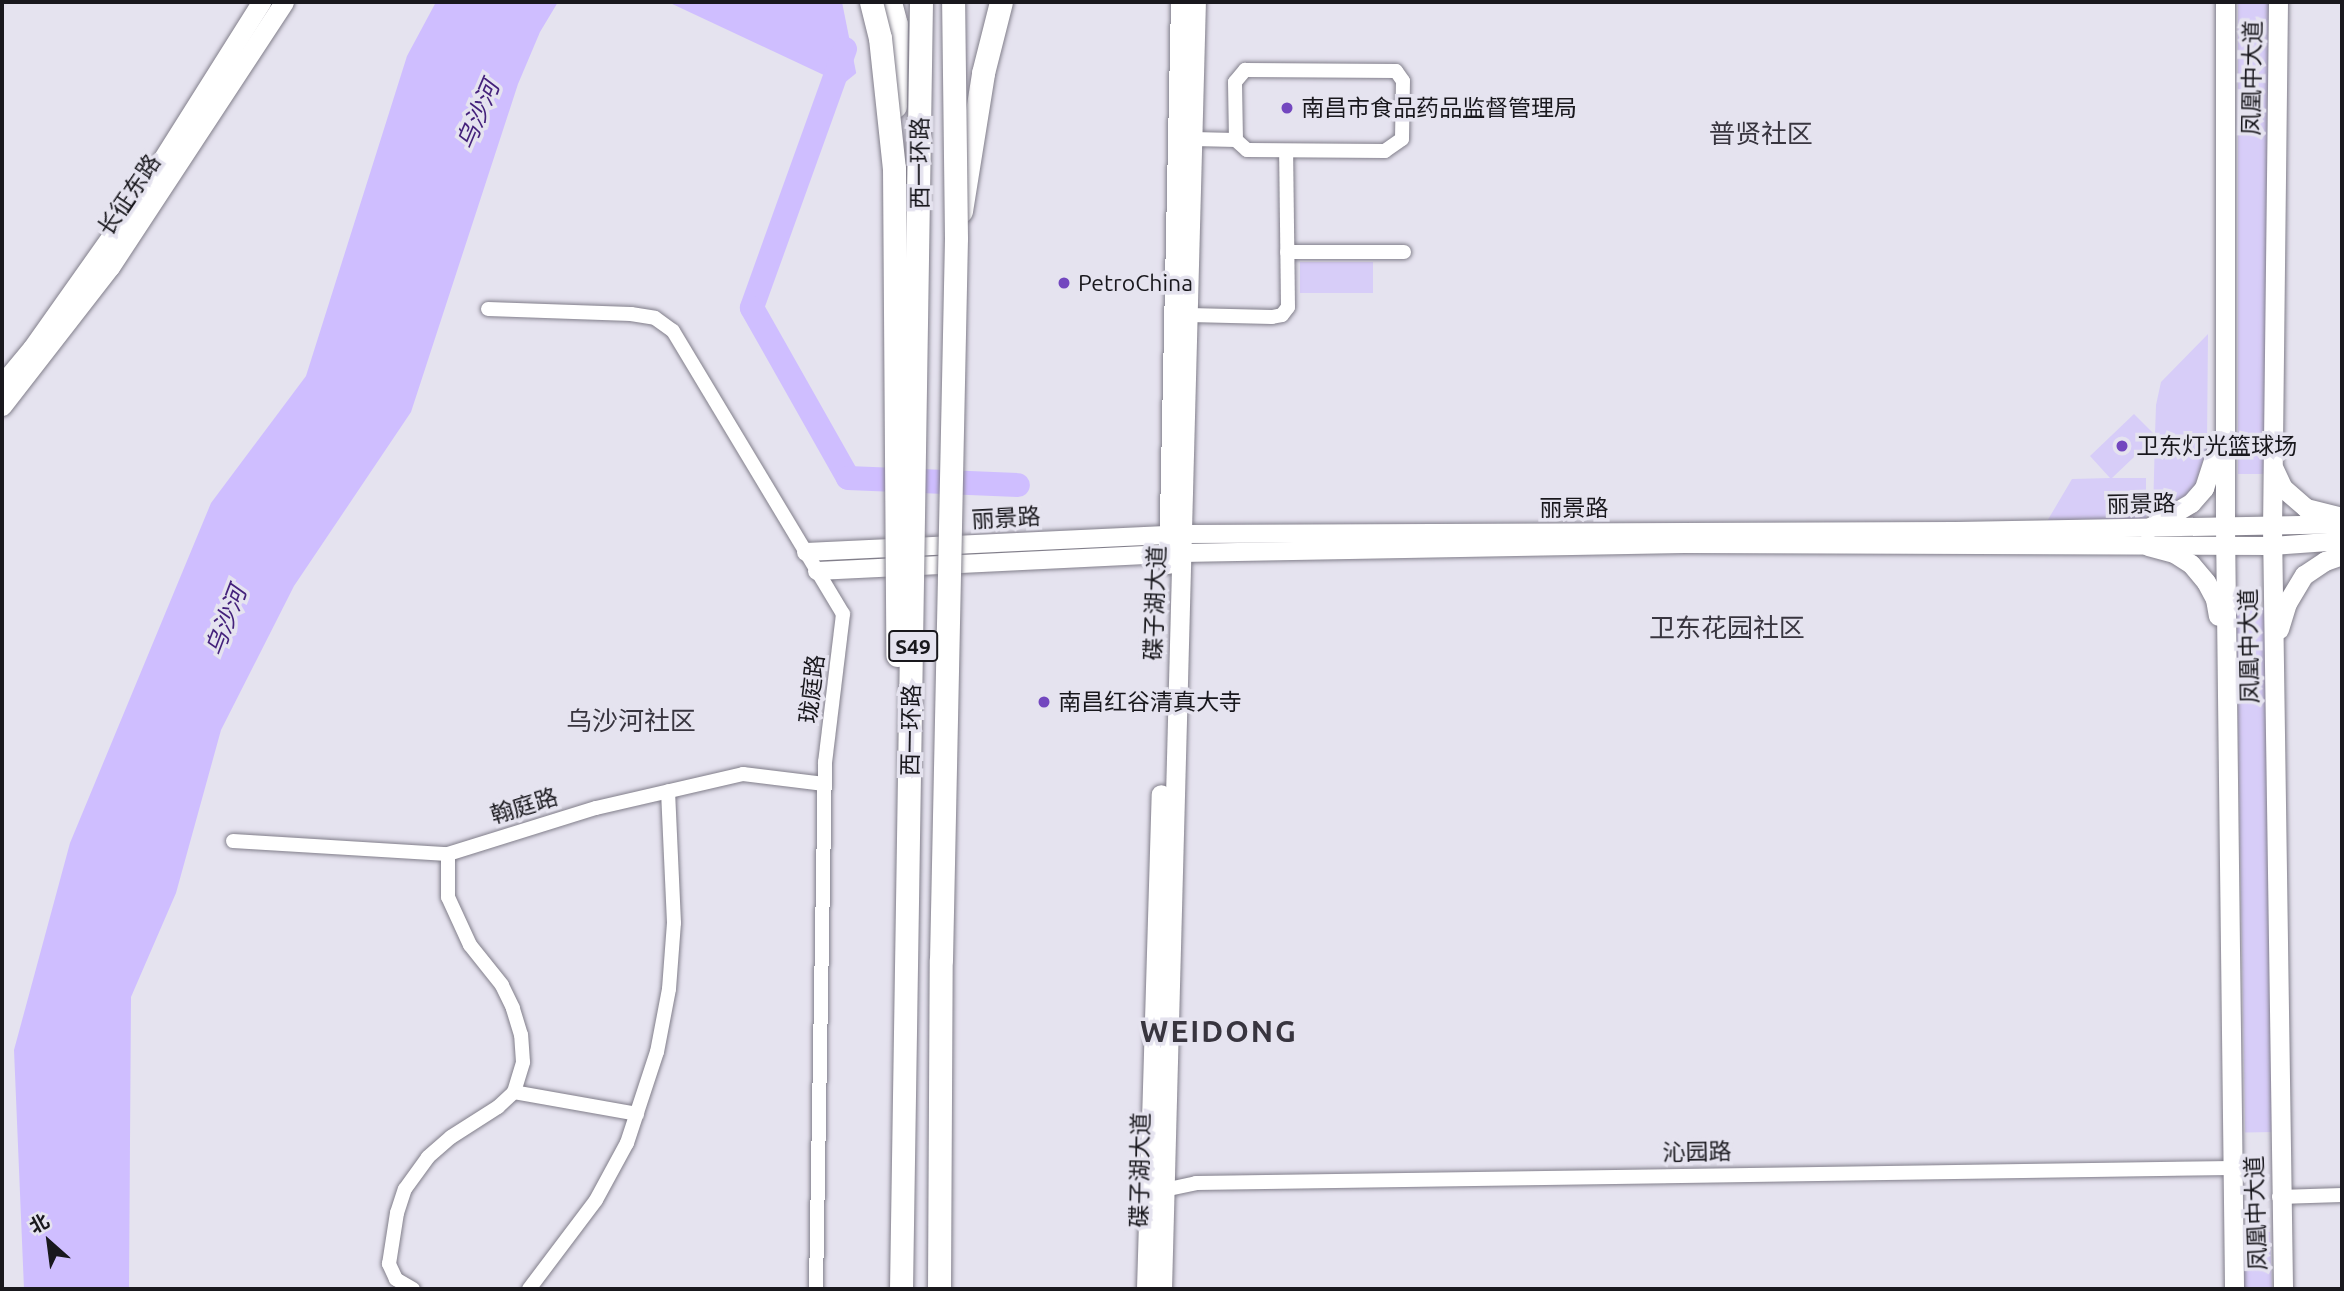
<!DOCTYPE html>
<html>
<head>
<meta charset="utf-8">
<style>
	body { margin:0 }
	#map { position:relative; width:2344px; height:1291px; overflow:hidden; background:#e5e3ef; font-family:Ubuntu,"Noto Sans SC",sans-serif }
	div>[style] { position:absolute }
	.green>* { inset:0; background:#d7cdf8; transform-origin:0 0 }
	.water>* { inset:0; background:#cfbeff }
	.pier>* { inset:0; background:#e5e3ef }
	.river>* { height:24px; margin:-12px; padding:0 12px; transform-origin:12px; border-radius:12px; background:#cfbeff }
	.roads { filter:drop-shadow(0 0 2px #817e8a) drop-shadow(0 0 2px #817e8a) }
	.minor>* { height:14px; margin:-7px; padding:0 7px; transform-origin:7px; border-radius:7px; background:#fff }
	.tertiary>* { height:18px; margin:-9px; padding:0 9px; transform-origin:9px; border-radius:9px; background:#fff }
	.secondary>* { height:19px; margin:-9.5px; padding:0 9.5px; transform-origin:9.5px; border-radius:9.5px; background:#fff }
	.trunk>* { height:23px; margin:-11.5px; padding:0 11.5px; transform-origin:11.5px; border-radius:11.5px; background:#fff }
	.bridges { filter:drop-shadow(0 0 2px #817e8a) drop-shadow(0 0 2px #817e8a) }
	.trunk-bridge>* { height:23px; margin:-11.5px; padding:0 11.5px; transform-origin:11.5px; border-radius:11.5px; background:#fff }
	.dots>* { width:19px; height:19px; translate:-50% -50%; box-sizing:border-box; border:4px solid #e5e3ef; border-radius:50% }
	span { translate:-50% -50%; white-space:nowrap; text-align:center; line-height:1.15; -webkit-text-stroke:7px #e5e3ef; paint-order:stroke }
	.shield-label span { padding:2px 5px; background:#e5e3ef; border:2px solid; border-radius:5px; -webkit-text-stroke-width:0 }
	.shield-label { font-size:21px; color:#19181d; font-weight:700 }
	.street-label { font-size:23px; color:#19181d }
	.poi-label { font-size:23px; color:#19181d }
	.left { translate:0 -50%; text-align:left }
	.water-label { font-size:24px; color:#44217b; font-style:italic }
	.quarter-label { font-size:26px; color:#38353f }
	.district-label { font-size:30px; color:#38353f; font-weight:700; letter-spacing:2px }
	.frame { position:absolute; inset:0; border:4px solid #19181d; pointer-events:none }
	.north { position:absolute; left:14px; top:1207px; width:70px; height:70px; -webkit-text-stroke:5px #e5e3ef; paint-order:stroke; rotate:332deg; font-size:19px; font-weight:700; line-height:28px; text-align:center; color:#19181d }
	.north::after { content:''; display:block; margin:auto; width:24px; height:32px; background:#19181d; clip-path:polygon(50% 0,100% 100%,50% 72%,0 100%) }
</style>
</head>
<body>
<div id="map">
	<div class="green">
		<div style="left:2238px;top:2px;width:32px;height:472px"></div>
		<div style="left:1373px;top:262px;width:31px;height:73px;rotate:90deg"></div>
		<div style="clip-path:polygon(2208px 334px,2207px 448px,2195px 485px,2183px 500px,2153px 513px,2155px 437px,2112px 478px,2146px 478px,2146px 521px,2046px 523px,2072px 479px,2110px 478px,2090px 456px,2134px 414px,2155px 435px,2156px 405px,2161px 382px)"></div>
		<div style="left:2266px;top:607px;width:525px;height:30px;rotate:89deg"></div>
		<div style="left:2270px;top:1232px;width:57px;height:29px;rotate:88deg"></div>
	</div>
	<div class="water">
		<div style="clip-path:polygon(436px 2px,558px 2px,540px 32px,518px 84px,411px 412px,294px 586px,221px 730px,176px 893px,131px 997px,129px 1289px,24px 1289px,14px 1050px,70px 843px,211px 503px,306px 376px,407px 56px)"></div>
		<div style="clip-path:polygon(668px 2px,943px 2px,843px 84px)"></div>
	</div>
	<div class="pier">
		<div style="clip-path:polygon(842px 2px,947px 2px,857px 77px)"></div>
	</div>
	<div class="river">
		<div style="left:845px;top:49px;width:275px;rotate:109.8deg"></div>
		<div style="left:752px;top:308px;width:195px;rotate:60.5deg"></div>
		<div style="left:848px;top:478px;width:170px;rotate:2.4deg"></div>
	</div>
	<div class="roads">
		<div class="minor">
			<div style="left:1193px;top:139px;width:43px;rotate:1.3deg"></div>
			<div style="left:1236px;top:140px;width:58px;rotate:-91deg"></div>
			<div style="left:1235px;top:82px;width:16px;rotate:-50deg"></div>
			<div style="left:1245px;top:70px;width:151px;rotate:0.4deg"></div>
			<div style="left:1396px;top:71px;width:12px;rotate:55deg"></div>
			<div style="left:1403px;top:81px;width:58px;rotate:91deg"></div>
			<div style="left:1402px;top:139px;width:21px;rotate:145deg"></div>
			<div style="left:1385px;top:151px;width:138px;rotate:-179.6deg"></div>
			<div style="left:1247px;top:150px;width:15px;rotate:-138deg"></div>
			<div style="left:1287px;top:252px;width:117px"></div>
			<div style="left:488px;top:309px;width:143px;rotate:2deg"></div>
			<div style="left:631px;top:314px;width:24px;rotate:9deg"></div>
			<div style="left:655px;top:318px;width:22px;rotate:36deg"></div>
			<div style="left:673px;top:331px;width:330px;rotate:59deg"></div>
			<div style="left:843px;top:614px;width:149px;rotate:96.9deg"></div>
			<div style="left:825px;top:762px;width:527px;rotate:90.98deg"></div>
			<div style="left:1189px;top:315px;width:83px;rotate:1.4deg"></div>
			<div style="left:1272px;top:317px;width:10px;rotate:-11deg"></div>
			<div style="left:1282px;top:315px;width:10px;rotate:-53deg"></div>
			<div style="left:1288px;top:307px;width:156px;rotate:-90.7deg"></div>
			<div style="left:233px;top:841px;width:215px;rotate:3.5deg"></div>
			<div style="left:448px;top:854px;width:155px;rotate:-17.3deg"></div>
			<div style="left:596px;top:808px;width:151px;rotate:-13deg"></div>
			<div style="left:743px;top:774px;width:82px;rotate:7deg"></div>
			<div style="left:514px;top:1092px;width:125px;rotate:10.1deg"></div>
			<div style="left:1164px;top:1190px;width:33px;rotate:-12deg"></div>
			<div style="left:1196px;top:1183px;width:1036px;rotate:-0.83deg"></div>
			<div style="left:2279px;top:1197px;width:63px;rotate:-1.8deg"></div>
			<div style="left:413px;top:1289px;width:20px;rotate:-150deg"></div>
			<div style="left:396px;top:1279px;width:17px;rotate:-115deg"></div>
			<div style="left:389px;top:1264px;width:52px;rotate:-81.1deg"></div>
			<div style="left:397px;top:1213px;width:25px;rotate:-72deg"></div>
			<div style="left:405px;top:1189px;width:39px;rotate:-54deg"></div>
			<div style="left:428px;top:1157px;width:30px;rotate:-41deg"></div>
			<div style="left:451px;top:1137px;width:56px;rotate:-32.6deg"></div>
			<div style="left:498px;top:1107px;width:22px;rotate:-43deg"></div>
			<div style="left:514px;top:1092px;width:31px;rotate:-73deg"></div>
			<div style="left:523px;top:1062px;width:27px;rotate:-94deg"></div>
			<div style="left:521px;top:1035px;width:28px;rotate:-107deg"></div>
			<div style="left:513px;top:1008px;width:25px;rotate:-116deg"></div>
			<div style="left:502px;top:985px;width:51px;rotate:-128.7deg"></div>
			<div style="left:470px;top:945px;width:53px;rotate:-114.6deg"></div>
			<div style="left:448px;top:897px;width:43px;rotate:-90deg"></div>
			<div style="left:529px;top:1289px;width:111px;rotate:-53deg"></div>
			<div style="left:596px;top:1200px;width:65px;rotate:-61.5deg"></div>
			<div style="left:627px;top:1143px;width:96px;rotate:-71.8deg"></div>
			<div style="left:657px;top:1052px;width:64px;rotate:-79.2deg"></div>
			<div style="left:669px;top:989px;width:66px;rotate:-85.7deg"></div>
			<div style="left:674px;top:923px;width:132px;rotate:-92.6deg"></div>
		</div>
		<div class="tertiary">
			<div style="left:806px;top:552px;width:376px;rotate:-2.7deg"></div>
			<div style="left:1182px;top:534px;width:774px;rotate:-0.22deg"></div>
			<div style="left:1956px;top:531px;width:386px;rotate:-1deg"></div>
			<div style="left:817px;top:571px;width:365px;rotate:-2.8deg"></div>
			<div style="left:1182px;top:553px;width:504px;rotate:-1.02deg"></div>
			<div style="left:1686px;top:544px;width:586px;rotate:0.2deg"></div>
			<div style="left:2272px;top:546px;width:70px;rotate:-4.1deg"></div>
		</div>
		<div class="secondary">
			<div style="left:2225px;top:2px;width:525px;rotate:90deg"></div>
			<div style="left:2225px;top:527px;width:762px;rotate:89.32deg"></div>
			<div style="left:2278px;top:2px;width:525px;rotate:90.65deg"></div>
			<div style="left:2272px;top:527px;width:762px;rotate:89.17deg"></div>
			<div style="left:2px;top:384px;width:47px;rotate:-50.2deg"></div>
			<div style="left:32px;top:348px;width:176px;rotate:-54.7deg"></div>
			<div style="left:134px;top:204px;width:239px;rotate:-57.8deg"></div>
			<div style="left:2px;top:406px;width:176px;rotate:-52.2deg"></div>
			<div style="left:110px;top:267px;width:317px;rotate:-56.7deg"></div>
			<div style="left:2274px;top:469px;width:21px;rotate:65deg"></div>
			<div style="left:2283px;top:488px;width:30px;rotate:41deg"></div>
			<div style="left:2306px;top:508px;width:37px;rotate:14deg"></div>
			<div style="left:2147px;top:529px;width:51px;rotate:-30.6deg"></div>
			<div style="left:2191px;top:503px;width:20px;rotate:-49deg"></div>
			<div style="left:2204px;top:488px;width:45px;rotate:-72deg"></div>
			<div style="left:2148px;top:546px;width:27px;rotate:15deg"></div>
			<div style="left:2174px;top:553px;width:20px;rotate:33deg"></div>
			<div style="left:2191px;top:564px;width:23px;rotate:50deg"></div>
			<div style="left:2206px;top:582px;width:19px;rotate:62deg"></div>
			<div style="left:2215px;top:599px;width:17px;rotate:80deg"></div>
			<div style="left:1168px;top:564px;width:562px;rotate:-88.78deg"></div>
			<div style="left:2279px;top:629px;width:27px;rotate:-73deg"></div>
			<div style="left:2287px;top:603px;width:33px;rotate:-59deg"></div>
			<div style="left:2304px;top:575px;width:25px;rotate:-34deg"></div>
			<div style="left:2325px;top:561px;width:18px;rotate:-19deg"></div>
			<div style="left:1146px;top:1289px;width:495px;rotate:-88.3deg"></div>
			<div style="left:1162px;top:1289px;width:1287px;rotate:-88.49deg"></div>
		</div>
		<div class="trunk">
			<div style="left:890px;top:2px;width:23px;rotate:75deg"></div>
			<div style="left:896px;top:24px;width:82px;rotate:90.7deg"></div>
			<div style="left:961px;top:211px;width:140px;rotate:-80.9deg"></div>
			<div style="left:983px;top:73px;width:73px;rotate:-75.8deg"></div>
		</div>
	</div>
	<div class="bridges">
		<div class="trunk-bridge">
			<div style="left:871px;top:2px;width:37px;rotate:76deg"></div>
			<div style="left:880px;top:38px;width:131px;rotate:83.9deg"></div>
			<div style="left:894px;top:168px;width:487px;rotate:89.6deg"></div>
			<div style="left:901px;top:1289px;width:1287px;rotate:-89.11deg"></div>
			<div style="left:939px;top:1289px;width:329px;rotate:-89.7deg"></div>
			<div style="left:941px;top:960px;width:722px;rotate:-88.81deg"></div>
			<div style="left:956px;top:238px;width:236px;rotate:-90.7deg"></div>
		</div>
	</div>
	<div class="dots">
		<div style="left:1287px;top:108px;background:#7347bf"></div>
		<div style="left:1064px;top:283px;background:#7347bf"></div>
		<div style="left:2122px;top:446px;background:#7347bf"></div>
		<div style="left:1044px;top:702px;background:#7347bf"></div>
	</div>
	<div class="shield-label">
		<span style="left:913px;top:646px">S49</span>
	</div>
	<div class="street-label">
		<span style="left:2252px;top:78px;rotate:-89deg">凤凰中大道</span>
		<span style="left:920px;top:163px;rotate:-90deg">西一环路</span>
		<span style="left:129px;top:195px;rotate:-56deg">长征东路</span>
		<span style="left:2141px;top:504px;rotate:-1deg">丽景路</span>
		<span style="left:1574px;top:508px">丽景路</span>
		<span style="left:1006px;top:518px;rotate:-3deg">丽景路</span>
		<span style="left:1155px;top:603px;rotate:-88deg">碟子湖大道</span>
		<span style="left:2249px;top:646px;rotate:-91deg">凤凰中大道</span>
		<span style="left:812px;top:689px;rotate:-83deg">珑庭路</span>
		<span style="left:911px;top:730px;rotate:-89deg">西一环路</span>
		<span style="left:524px;top:806px;rotate:-17deg">翰庭路</span>
		<span style="left:1697px;top:1152px;rotate:-1deg">沁园路</span>
		<span style="left:1140px;top:1170px;rotate:-89deg">碟子湖大道</span>
		<span style="left:2256px;top:1213px;rotate:-92deg">凤凰中大道</span>
	</div>
	<div class="poi-label">
		<span class="left" style="left:1301px;top:108px">南昌市食品药品监督管理局</span>
		<span class="left" style="left:1078px;top:283px">PetroChina</span>
		<span class="left" style="left:2136px;top:446px">卫东灯光篮球场</span>
		<span class="left" style="left:1058px;top:702px">南昌红谷清真大寺</span>
	</div>
	<div class="water-label">
		<span style="left:478px;top:115px;rotate:-67deg">乌沙河</span>
		<span style="left:226px;top:621px;rotate:-69deg">乌沙河</span>
	</div>
	<div class="quarter-label">
		<span style="left:1761px;top:134px">普贤社区</span>
		<span style="left:1727px;top:628px">卫东花园社区</span>
		<span style="left:631px;top:721px">乌沙河社区</span>
	</div>
	<div class="district-label">
		<span style="left:1219px;top:1031px">WEIDONG</span>
	</div>
	<div class="frame"></div>
	<div class="north">北</div>
</div>
</body>
</html>
